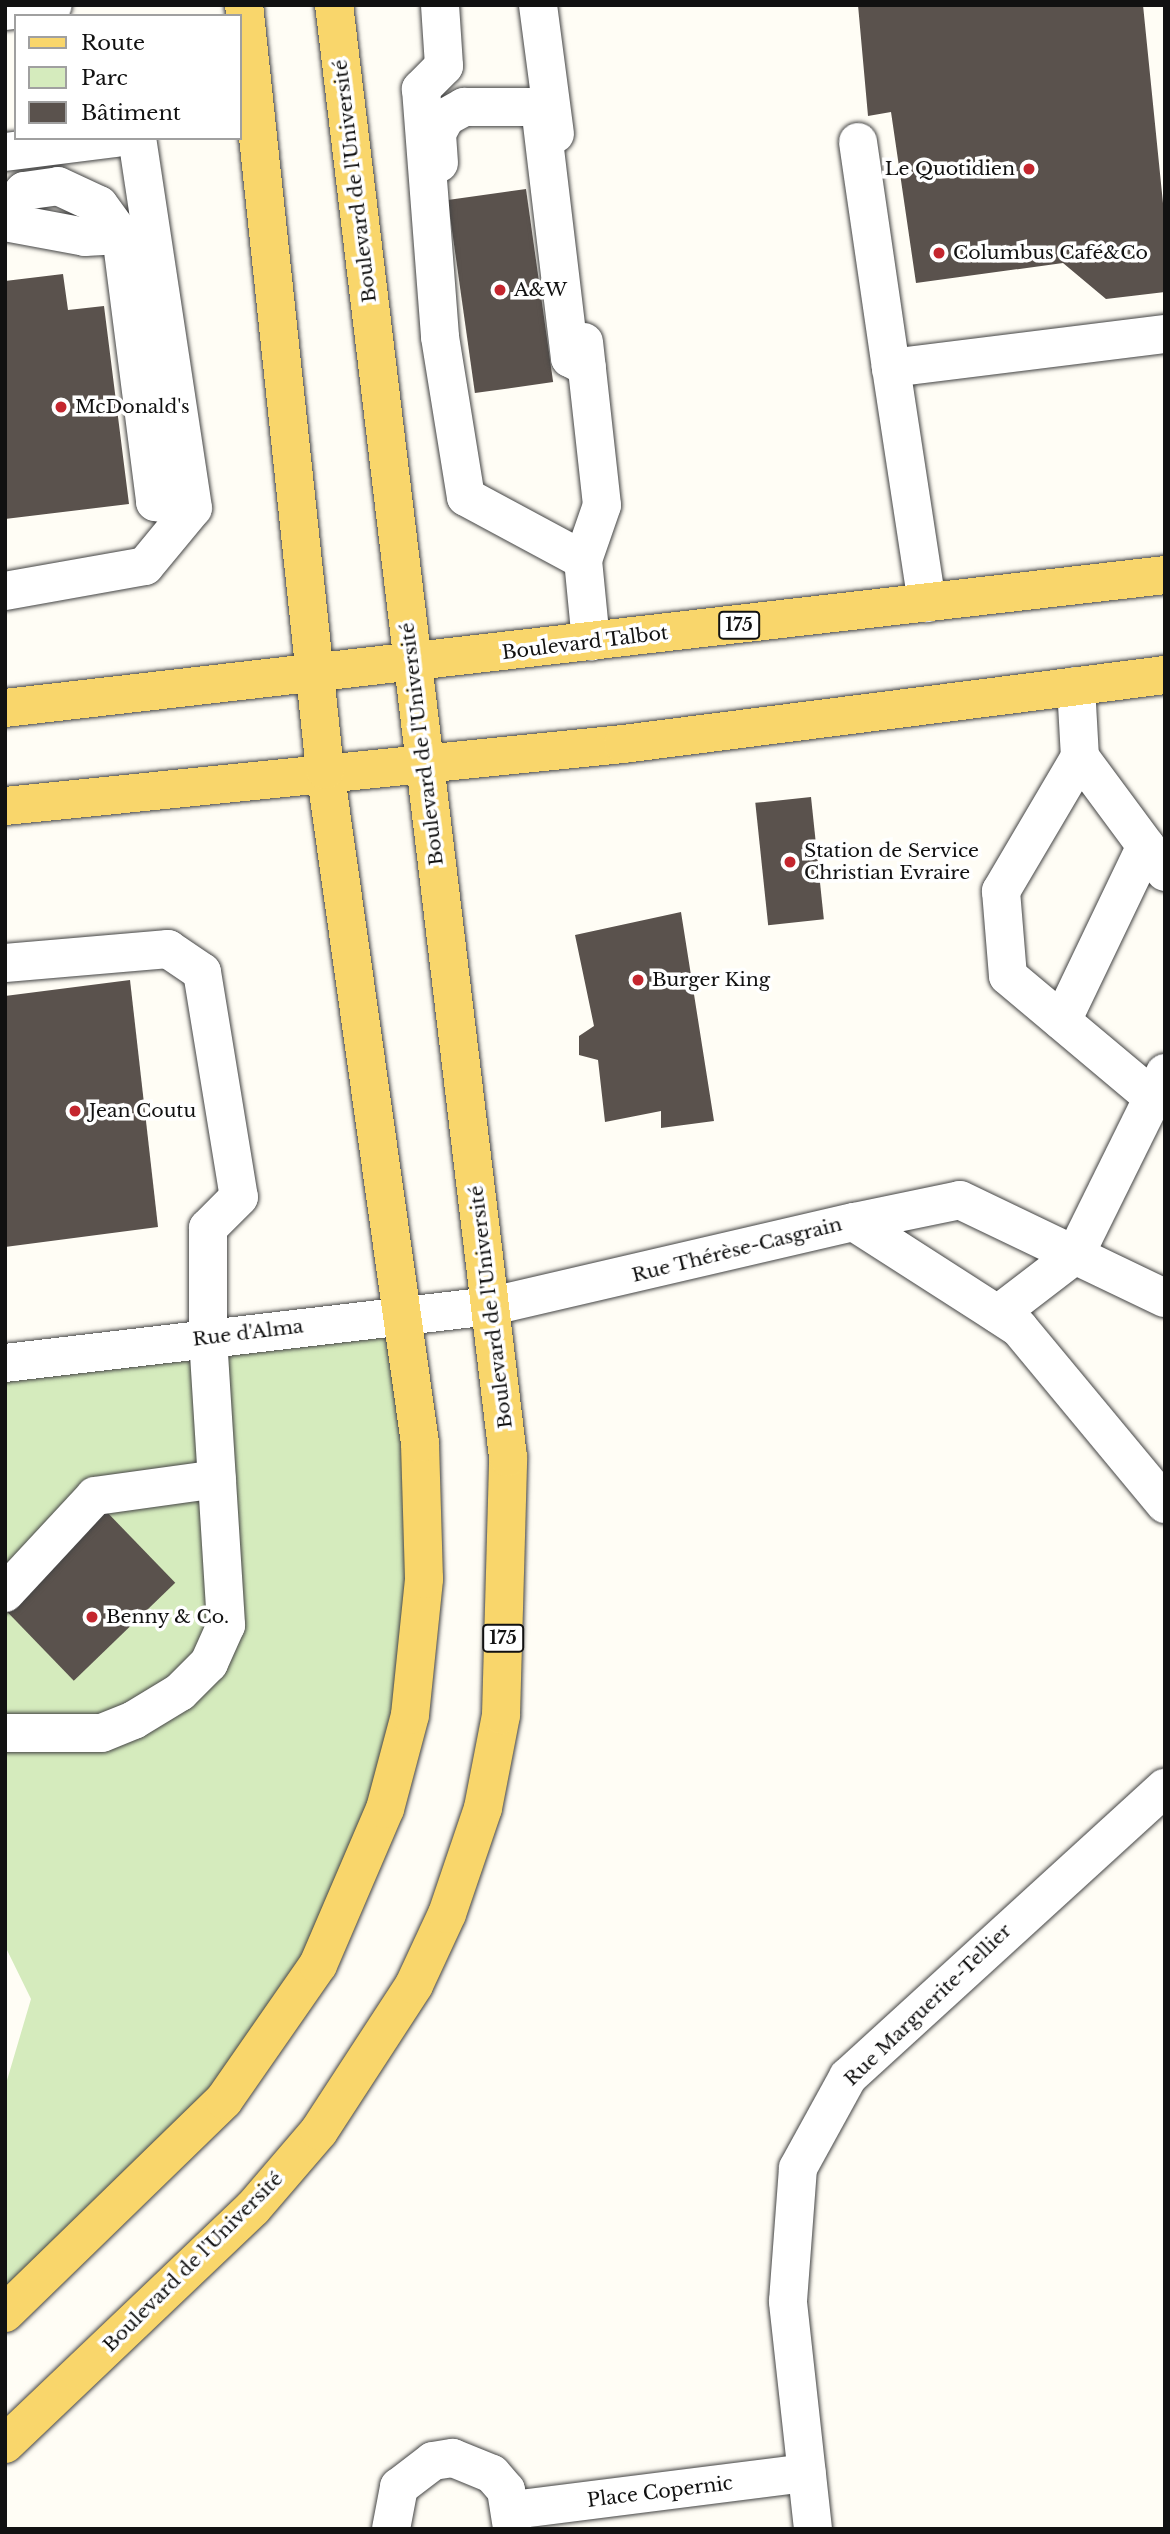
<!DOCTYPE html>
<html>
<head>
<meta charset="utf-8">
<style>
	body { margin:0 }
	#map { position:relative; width:1170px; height:2534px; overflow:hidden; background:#fffdf5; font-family:"Libre Baskerville",serif }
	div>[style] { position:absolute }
	.green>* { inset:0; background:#d5ebbd }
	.building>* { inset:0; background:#5a524d; transform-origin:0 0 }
	.roads { filter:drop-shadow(0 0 2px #444) drop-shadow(0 0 2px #444) }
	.minor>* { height:38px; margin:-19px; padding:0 19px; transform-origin:19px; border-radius:19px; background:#fff }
	.major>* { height:38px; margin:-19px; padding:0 19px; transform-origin:19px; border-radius:19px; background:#f9d66b }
	.dots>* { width:19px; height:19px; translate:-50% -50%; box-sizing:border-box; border:4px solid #fff; border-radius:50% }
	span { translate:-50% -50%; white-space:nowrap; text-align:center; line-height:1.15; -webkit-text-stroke:7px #fff; paint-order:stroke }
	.shield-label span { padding:2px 5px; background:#fff; border:2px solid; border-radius:5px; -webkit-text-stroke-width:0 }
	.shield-label { font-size:18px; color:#111; font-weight:700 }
	.poi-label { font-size:19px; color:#111 }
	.right { translate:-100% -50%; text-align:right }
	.left { translate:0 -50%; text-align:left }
	.street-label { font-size:19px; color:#111 }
	.frame { position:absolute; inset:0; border:7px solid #111; pointer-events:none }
	.legend { position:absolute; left:14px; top:14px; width:228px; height:126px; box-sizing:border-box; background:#fff; border:2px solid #a0a0a0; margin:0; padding:9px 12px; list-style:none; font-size:21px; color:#111 }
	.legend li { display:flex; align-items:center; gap:14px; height:35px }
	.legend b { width:35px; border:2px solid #a0a0a0 }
</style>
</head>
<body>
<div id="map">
	<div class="green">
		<div style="clip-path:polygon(404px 1313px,410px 1715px,276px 2034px,5px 2313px,5px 2087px,31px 1999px,5px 1946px,5px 1363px)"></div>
	</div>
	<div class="building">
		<div style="clip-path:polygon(858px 5px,1143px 5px,1165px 223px,1165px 292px,1106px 299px,1063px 263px,916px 283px,891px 112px,868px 116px)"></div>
		<div style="left:526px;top:189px;width:195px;height:79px;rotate:82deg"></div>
		<div style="clip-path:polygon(63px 274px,68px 310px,104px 306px,129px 504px,5px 519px,5px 281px)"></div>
		<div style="left:811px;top:797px;width:123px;height:56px;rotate:84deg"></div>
		<div style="clip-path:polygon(681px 912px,714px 1121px,661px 1128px,661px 1111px,605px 1122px,598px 1060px,579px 1055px,579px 1036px,594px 1026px,575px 935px)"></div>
		<div style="clip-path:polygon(130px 980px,158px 1227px,5px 1247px,5px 996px)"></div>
		<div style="left:103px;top:1508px;width:104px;height:141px;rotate:46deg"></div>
	</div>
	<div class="roads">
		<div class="minor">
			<div style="left:440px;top:5px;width:61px;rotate:86.2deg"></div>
			<div style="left:444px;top:66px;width:33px;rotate:135deg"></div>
			<div style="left:421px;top:89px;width:249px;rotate:85.6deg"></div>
			<div style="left:440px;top:337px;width:162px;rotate:80.8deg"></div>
			<div style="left:466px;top:497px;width:133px;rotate:28.3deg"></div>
			<div style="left:583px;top:560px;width:82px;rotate:84.4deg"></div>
			<div style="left:538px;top:5px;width:130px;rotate:82.5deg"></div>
			<div style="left:5px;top:11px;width:48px;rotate:-7.1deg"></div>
			<div style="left:858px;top:142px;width:228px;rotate:81.7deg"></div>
			<div style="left:5px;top:152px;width:112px;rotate:-7.2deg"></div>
			<div style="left:439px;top:163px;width:30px;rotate:-94deg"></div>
			<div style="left:437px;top:133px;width:18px;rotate:-61deg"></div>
			<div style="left:446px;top:117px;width:21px;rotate:-29deg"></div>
			<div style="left:464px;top:107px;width:76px"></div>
			<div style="left:540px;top:107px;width:253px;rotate:83.2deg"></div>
			<div style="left:570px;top:358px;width:19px;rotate:28deg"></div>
			<div style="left:5px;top:214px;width:30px;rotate:-50deg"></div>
			<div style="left:24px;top:191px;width:34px;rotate:-8deg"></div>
			<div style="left:58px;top:186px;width:45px;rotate:24.9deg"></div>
			<div style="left:99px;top:205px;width:37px;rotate:54deg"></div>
			<div style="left:5px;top:222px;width:81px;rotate:10.6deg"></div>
			<div style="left:85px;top:237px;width:36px;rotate:-3deg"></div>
			<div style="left:121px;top:235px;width:269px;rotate:82.7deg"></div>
			<div style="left:155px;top:502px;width:38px;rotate:9deg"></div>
			<div style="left:583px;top:560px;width:58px;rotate:-70.9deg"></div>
			<div style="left:602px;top:505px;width:164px;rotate:-96.3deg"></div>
			<div style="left:5px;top:591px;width:142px;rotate:-10.1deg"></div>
			<div style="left:145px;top:566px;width:75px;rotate:-50.4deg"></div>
			<div style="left:193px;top:508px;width:374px;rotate:-98.6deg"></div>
			<div style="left:927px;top:603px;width:238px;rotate:-98.7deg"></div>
			<div style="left:891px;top:368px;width:276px;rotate:-7.1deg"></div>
			<div style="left:1076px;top:686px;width:71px;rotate:86.8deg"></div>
			<div style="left:1080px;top:757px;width:143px;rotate:53.5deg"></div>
			<div style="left:1080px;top:757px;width:156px;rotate:120.5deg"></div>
			<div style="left:1001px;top:891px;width:85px;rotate:85.3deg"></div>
			<div style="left:1008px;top:976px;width:188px;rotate:40deg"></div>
			<div style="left:5px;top:963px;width:164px;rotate:-4.9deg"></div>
			<div style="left:168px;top:949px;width:41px;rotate:34.1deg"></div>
			<div style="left:202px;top:972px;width:228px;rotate:80.7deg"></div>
			<div style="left:239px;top:1197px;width:44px;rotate:135deg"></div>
			<div style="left:208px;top:1228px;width:110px;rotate:90deg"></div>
			<div style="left:208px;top:1338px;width:288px;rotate:86.4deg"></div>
			<div style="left:226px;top:1625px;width:42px;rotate:114.1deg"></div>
			<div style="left:209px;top:1663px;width:41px;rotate:135deg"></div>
			<div style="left:180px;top:1692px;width:54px;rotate:148.7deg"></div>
			<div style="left:134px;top:1720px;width:35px;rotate:158deg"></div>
			<div style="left:101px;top:1733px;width:96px;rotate:180deg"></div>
			<div style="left:1062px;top:1021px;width:194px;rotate:-64.4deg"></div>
			<div style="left:854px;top:1222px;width:108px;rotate:-11.7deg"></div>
			<div style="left:960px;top:1200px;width:227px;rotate:25.6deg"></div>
			<div style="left:998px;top:1314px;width:97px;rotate:-37.5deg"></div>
			<div style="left:1075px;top:1255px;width:203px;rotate:-63.7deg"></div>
			<div style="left:5px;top:1363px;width:490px;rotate:-6.7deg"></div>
			<div style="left:492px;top:1306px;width:372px;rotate:-13.1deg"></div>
			<div style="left:854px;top:1222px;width:196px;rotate:32.7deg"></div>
			<div style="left:1019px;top:1328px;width:229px;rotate:50.3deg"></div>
			<div style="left:5px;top:1593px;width:132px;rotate:-47.1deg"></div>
			<div style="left:95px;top:1496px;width:123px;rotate:-7.9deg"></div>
			<div style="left:513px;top:2510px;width:296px;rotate:-7.2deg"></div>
			<div style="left:391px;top:2529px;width:43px;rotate:-79.2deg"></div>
			<div style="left:399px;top:2487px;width:43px;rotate:-37.4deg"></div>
			<div style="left:433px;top:2461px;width:20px;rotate:-9deg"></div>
			<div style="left:453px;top:2458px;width:42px;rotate:22.3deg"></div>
			<div style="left:492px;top:2474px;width:21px;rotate:49deg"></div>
			<div style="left:506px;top:2490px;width:39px;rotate:81deg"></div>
			<div style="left:813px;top:2529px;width:229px;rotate:-96.3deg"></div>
			<div style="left:788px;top:2301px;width:133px;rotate:-85.7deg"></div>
			<div style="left:798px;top:2168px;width:104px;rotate:-61.2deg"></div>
			<div style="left:848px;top:2077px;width:429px;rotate:-42.4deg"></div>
		</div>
		<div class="major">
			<div style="left:5px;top:708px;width:1168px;rotate:-6.54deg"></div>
			<div style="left:5px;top:806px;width:621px;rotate:-5.73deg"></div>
			<div style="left:623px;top:744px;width:546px;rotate:-7.26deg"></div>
			<div style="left:5px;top:2313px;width:305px;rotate:-44.2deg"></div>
			<div style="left:224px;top:2100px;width:165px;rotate:-55.2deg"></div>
			<div style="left:318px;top:1965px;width:170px;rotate:-66.8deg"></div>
			<div style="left:385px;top:1809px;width:97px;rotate:-75.1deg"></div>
			<div style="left:410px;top:1715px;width:137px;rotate:-84.1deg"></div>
			<div style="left:424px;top:1579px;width:136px;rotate:-91.7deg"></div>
			<div style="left:420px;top:1443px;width:680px;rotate:-98.03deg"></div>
			<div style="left:325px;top:770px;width:769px;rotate:-96.04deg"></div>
			<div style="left:5px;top:2444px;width:342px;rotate:-43.6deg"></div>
			<div style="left:253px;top:2208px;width:101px;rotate:-49.4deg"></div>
			<div style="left:319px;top:2131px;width:174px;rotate:-56.9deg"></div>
			<div style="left:414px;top:1985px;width:78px;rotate:-65.1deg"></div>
			<div style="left:447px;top:1914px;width:112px;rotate:-71.2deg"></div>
			<div style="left:483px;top:1808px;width:95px;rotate:-79deg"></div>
			<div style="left:501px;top:1715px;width:258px;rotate:-88.4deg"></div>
			<div style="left:508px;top:1457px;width:1462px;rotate:-96.83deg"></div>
		</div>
	</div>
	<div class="dots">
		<div style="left:1029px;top:169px;background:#c4262e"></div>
		<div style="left:939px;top:253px;background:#c4262e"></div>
		<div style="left:500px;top:290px;background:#c4262e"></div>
		<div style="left:61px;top:407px;background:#c4262e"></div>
		<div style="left:790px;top:862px;background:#c4262e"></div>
		<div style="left:638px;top:980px;background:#c4262e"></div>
		<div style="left:75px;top:1111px;background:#c4262e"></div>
		<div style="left:92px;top:1617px;background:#c4262e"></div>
	</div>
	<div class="shield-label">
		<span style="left:739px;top:625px">175</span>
		<span style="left:503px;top:1638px">175</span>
	</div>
	<div class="poi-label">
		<span class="right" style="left:1015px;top:169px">Le Quotidien</span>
		<span class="left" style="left:953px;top:253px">Columbus Café&amp;Co</span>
		<span class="left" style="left:514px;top:290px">A&amp;W</span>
		<span class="left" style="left:75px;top:407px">McDonald's</span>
		<span class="left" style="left:804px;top:862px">Station de Service<br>Christian Evraire</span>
		<span class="left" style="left:652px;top:980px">Burger King</span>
		<span class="left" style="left:89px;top:1111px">Jean Coutu</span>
		<span class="left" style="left:106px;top:1617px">Benny &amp; Co.</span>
	</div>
	<div class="street-label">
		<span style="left:355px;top:181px;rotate:-97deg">Boulevard de l'Université</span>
		<span style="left:585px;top:643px;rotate:-7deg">Boulevard Talbot</span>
		<span style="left:422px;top:744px;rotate:-97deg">Boulevard de l'Université</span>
		<span style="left:737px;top:1250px;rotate:-14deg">Rue Thérèse-Casgrain</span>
		<span style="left:491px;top:1307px;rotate:-97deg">Boulevard de l'Université</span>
		<span style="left:248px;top:1333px;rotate:-7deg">Rue d'Alma</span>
		<span style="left:928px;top:2005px;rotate:-44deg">Rue Marguerite-Tellier</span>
		<span style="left:193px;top:2262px;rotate:-45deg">Boulevard de l'Université</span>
		<span style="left:660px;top:2492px;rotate:-7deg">Place Copernic</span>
	</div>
	<div class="frame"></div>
	<ul class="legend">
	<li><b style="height:9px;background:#f9d66b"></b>Route</li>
	<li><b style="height:19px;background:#d5ebbd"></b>Parc</li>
	<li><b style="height:19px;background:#5a524d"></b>Bâtiment</li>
	</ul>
</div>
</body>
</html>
